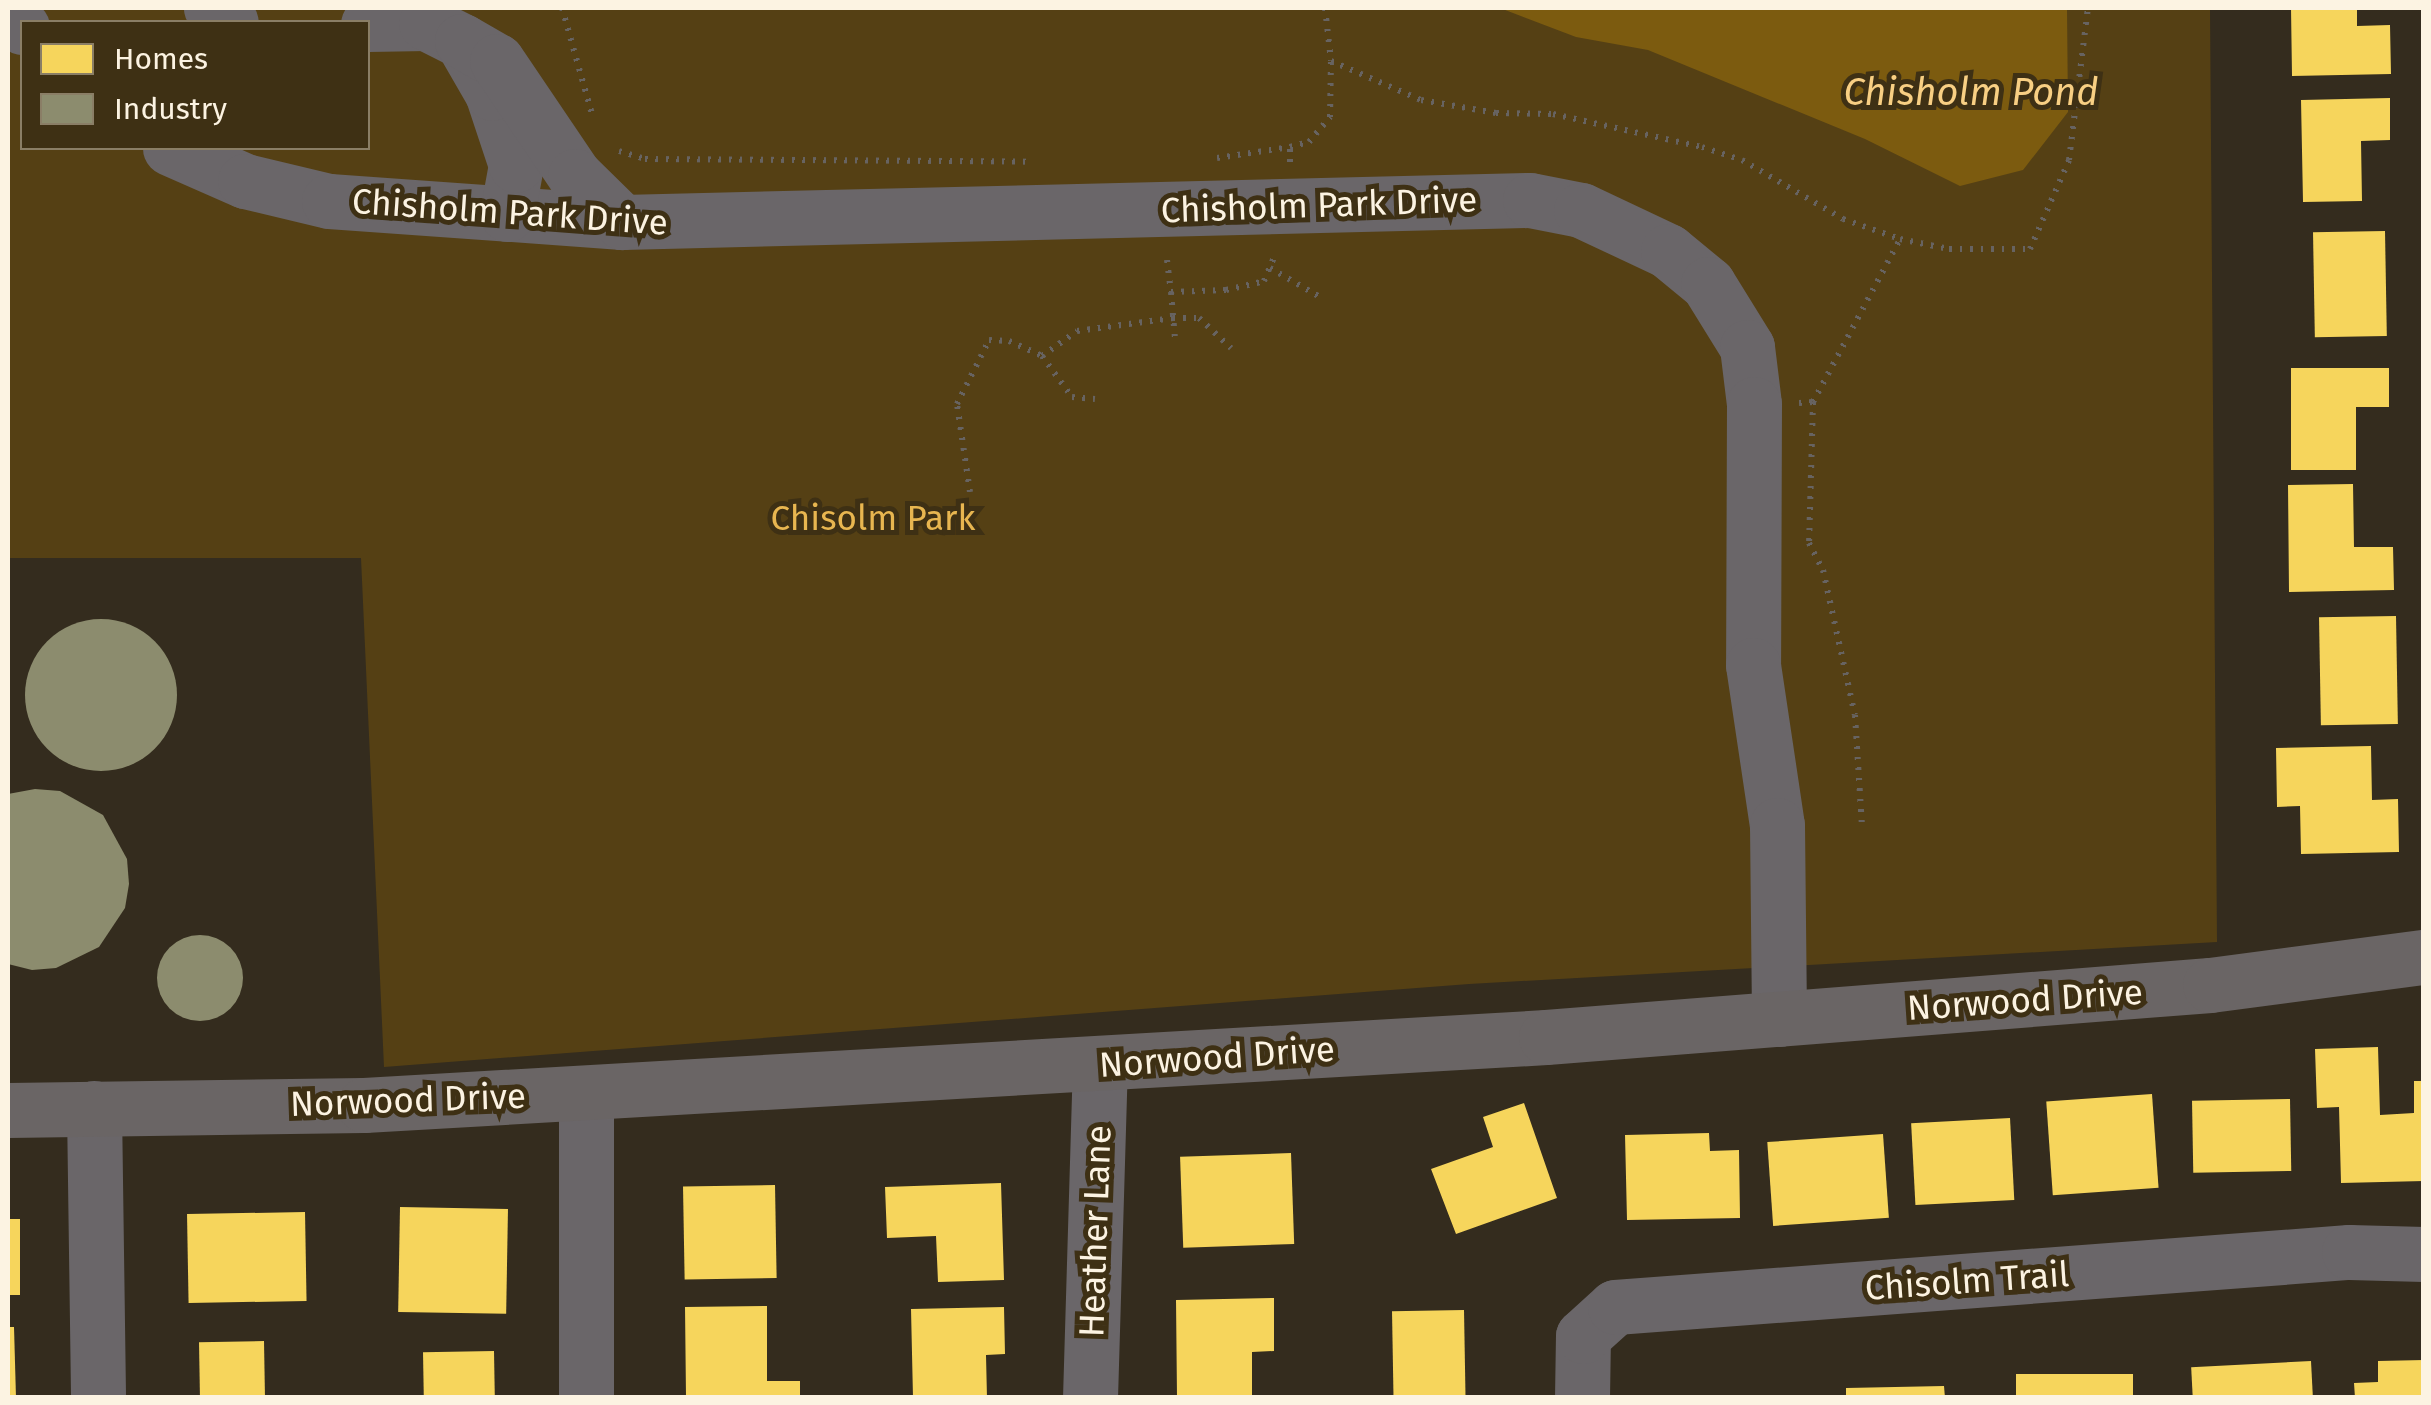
<!DOCTYPE html>
<html>
<head>
<meta charset="utf-8">
<style>
	body { margin:0 }
	#map { position:relative; width:2431px; height:1405px; overflow:hidden; background:#342c1e; font-family:"Fira Sans",sans-serif }
	div>[style] { position:absolute }
	.green>* { inset:0; background:#554014 }
	.water>* { inset:0; background:#7c5b0f }
	.homes>* { inset:0; background:#f6d55c; transform-origin:0 0 }
	.industry>* { inset:0; background:#8c8c6e }
	.round { border-radius:50% }
	.path>* { height:6px; margin-top:-3px; transform-origin:0; background:repeating-linear-gradient(90deg,#676361 0 2.5px,transparent 0 10.5px) }
	.minor>* { height:55px; margin:-27.5px; padding:0 27.5px; transform-origin:27.5px; border-radius:27.5px; background:#6a6669 }
	.major>* { height:55px; margin:-27.5px; padding:0 27.5px; transform-origin:27.5px; border-radius:27.5px; background:#6a6565 }
	span { translate:-50% -50%; white-space:nowrap; text-align:center; line-height:1.15; -webkit-text-stroke:10px #3e3014; paint-order:stroke }
	.street-label { font-size:35px; color:#fcf3e2 }
	.park-label { font-size:35px; color:#e8b650 }
	.water-label { font-size:38px; color:#f8cf83; font-style:italic }
	.frame { position:absolute; inset:0; border:10px solid #fcf3e2; pointer-events:none }
	.legend { position:absolute; left:20px; top:20px; width:350px; height:130px; box-sizing:border-box; background:#3e3014; border:2px solid #8a7e66; margin:0; padding:12px 18px; list-style:none; font-size:30px; color:#fcf3e2 }
	.legend li { display:flex; align-items:center; gap:20px; height:50px }
	.legend b { width:50px; border:2px solid #8a7e66 }
</style>
</head>
<body>
<div id="map">
	<div class="green">
		<div style="clip-path:polygon(evenodd,8px 8px,2210px 8px,2217px 942px,1469px 984px,384px 1067px,361px 558px,8px 558px,8px 8px,22px 22px,368px 22px,368px 148px,22px 148px,22px 22px)"></div>
	</div>
	<div class="water">
		<div style="clip-path:polygon(1500px 8px,2067px 8px,2068px 112px,2023px 170px,1960px 186px,1865px 139px,1648px 50px,1576px 37px)"></div>
	</div>
	<div class="homes">
		<div style="clip-path:polygon(2291px 8px,2357px 8px,2357px 26px,2390px 25px,2391px 74px,2292px 76px)"></div>
		<div style="clip-path:polygon(2390px 98px,2390px 140px,2361px 141px,2362px 201px,2303px 202px,2301px 100px)"></div>
		<div style="left:2385px;top:231px;width:105px;height:72px;rotate:89deg"></div>
		<div style="clip-path:polygon(2291px 368px,2389px 368px,2389px 407px,2356px 407px,2356px 470px,2291px 470px)"></div>
		<div style="clip-path:polygon(2353px 484px,2354px 547px,2393px 547px,2394px 590px,2289px 592px,2288px 485px)"></div>
		<div style="left:2396px;top:616px;width:108px;height:77px;rotate:89deg"></div>
		<div style="clip-path:polygon(2371px 746px,2372px 800px,2398px 799px,2399px 852px,2301px 854px,2300px 806px,2277px 807px,2276px 748px)"></div>
		<div style="clip-path:polygon(2378px 1047px,2380px 1115px,2414px 1113px,2414px 1081px,2424px 1081px,2424px 1181px,2341px 1183px,2339px 1107px,2317px 1108px,2315px 1049px)"></div>
		<div style="left:2152px;top:1094px;width:94px;height:106px;rotate:86deg"></div>
		<div style="left:2290px;top:1099px;width:72px;height:98px;rotate:89deg"></div>
		<div style="clip-path:polygon(1524px 1103px,1557px 1198px,1456px 1234px,1431px 1169px,1493px 1147px,1483px 1117px)"></div>
		<div style="left:2010px;top:1118px;width:82px;height:99px;rotate:87deg"></div>
		<div style="clip-path:polygon(1709px 1133px,1710px 1151px,1739px 1150px,1740px 1218px,1627px 1220px,1625px 1135px)"></div>
		<div style="left:1883px;top:1134px;width:84px;height:116px;rotate:86deg"></div>
		<div style="left:1291px;top:1153px;width:91px;height:111px;rotate:88deg"></div>
		<div style="clip-path:polygon(1001px 1183px,1004px 1280px,938px 1282px,936px 1236px,887px 1238px,885px 1187px)"></div>
		<div style="left:775px;top:1185px;width:93px;height:92px;rotate:89deg"></div>
		<div style="left:400px;top:1207px;width:108px;height:105px;rotate:1deg"></div>
		<div style="left:305px;top:1212px;width:89px;height:118px;rotate:89deg"></div>
		<div style="left:8px;top:1219px;width:12px;height:76px"></div>
		<div style="clip-path:polygon(1274px 1298px,1274px 1351px,1252px 1352px,1252px 1398px,1177px 1398px,1176px 1300px)"></div>
		<div style="clip-path:polygon(767px 1306px,767px 1381px,800px 1381px,800px 1398px,686px 1398px,685px 1307px)"></div>
		<div style="clip-path:polygon(1004px 1307px,1005px 1354px,986px 1355px,987px 1398px,913px 1398px,911px 1309px)"></div>
		<div style="left:1464px;top:1310px;width:88px;height:72px;rotate:89deg"></div>
		<div style="clip-path:polygon(8px 1327px,14px 1327px,16px 1398px,8px 1398px)"></div>
		<div style="left:264px;top:1341px;width:57px;height:65px;rotate:89deg"></div>
		<div style="left:494px;top:1351px;width:47px;height:71px;rotate:89deg"></div>
		<div style="clip-path:polygon(2424px 1360px,2424px 1398px,2355px 1398px,2354px 1383px,2378px 1382px,2378px 1361px)"></div>
		<div style="left:2311px;top:1361px;width:37px;height:120px;rotate:87deg"></div>
		<div style="left:2133px;top:1374px;width:24px;height:117px;rotate:90deg"></div>
		<div style="clip-path:polygon(1944px 1386px,1945px 1398px,1846px 1398px,1846px 1388px)"></div>
	</div>
	<div class="industry">
		<div class="round" style="left:25px;top:619px;width:152px;height:152px"></div>
		<div style="clip-path:polygon(35px 789px,60px 791px,103px 815px,127px 859px,129px 884px,125px 908px,99px 947px,56px 968px,32px 970px,8px 964px,8px 794px)"></div>
		<div class="round" style="left:157px;top:935px;width:86px;height:86px"></div>
	</div>
	<div class="path">
		<div style="left:562px;top:8px;width:110px;rotate:74.2deg"></div>
		<div style="left:1325px;top:8px;width:53px;rotate:83.5deg"></div>
		<div style="left:1331px;top:61px;width:98px;rotate:23.4deg"></div>
		<div style="left:1421px;top:100px;width:76px;rotate:9.8deg"></div>
		<div style="left:1496px;top:113px;width:57px;rotate:1deg"></div>
		<div style="left:1553px;top:114px;width:153px;rotate:12.5deg"></div>
		<div style="left:1702px;top:147px;width:42px;rotate:18deg"></div>
		<div style="left:1742px;top:160px;width:117px;rotate:30.3deg"></div>
		<div style="left:1843px;top:219px;width:60px;rotate:19.3deg"></div>
		<div style="left:1900px;top:239px;width:50px;rotate:11.5deg"></div>
		<div style="left:1949px;top:249px;width:81px"></div>
		<div style="left:2030px;top:249px;width:97px;rotate:-66.3deg"></div>
		<div style="left:2069px;top:160px;width:153px;rotate:-82.9deg"></div>
		<div style="left:619px;top:151px;width:27px;rotate:17deg"></div>
		<div style="left:645px;top:159px;width:385px;rotate:0.4deg"></div>
		<div style="left:1217px;top:158px;width:74px;rotate:-8.6deg"></div>
		<div style="left:1290px;top:162px;width:15px;rotate:-90deg"></div>
		<div style="left:1290px;top:147px;width:20px;rotate:-15deg"></div>
		<div style="left:1309px;top:142px;width:33px;rotate:-50deg"></div>
		<div style="left:1330px;top:117px;width:56px;rotate:-89deg"></div>
		<div style="left:1167px;top:260px;width:32px;rotate:83deg"></div>
		<div style="left:1171px;top:292px;width:55px;rotate:-2.1deg"></div>
		<div style="left:1226px;top:290px;width:39px;rotate:-13deg"></div>
		<div style="left:1264px;top:281px;width:30px;rotate:-67deg"></div>
		<div style="left:1270px;top:268px;width:58px;rotate:30.1deg"></div>
		<div style="left:1171px;top:292px;width:47px;rotate:85.1deg"></div>
		<div style="left:1042px;top:356px;width:43px;rotate:-35.5deg"></div>
		<div style="left:1077px;top:331px;width:97px;rotate:-7.7deg"></div>
		<div style="left:1173px;top:318px;width:26px"></div>
		<div style="left:1199px;top:318px;width:44px;rotate:43.2deg"></div>
		<div style="left:1813px;top:402px;width:141px;rotate:91.6deg"></div>
		<div style="left:1809px;top:543px;width:30px;rotate:63deg"></div>
		<div style="left:1823px;top:570px;width:148px;rotate:77.6deg"></div>
		<div style="left:1855px;top:715px;width:111px;rotate:86.4deg"></div>
		<div style="left:1799px;top:403px;width:14px;rotate:-4deg"></div>
		<div style="left:1813px;top:402px;width:185px;rotate:-61.9deg"></div>
		<div style="left:970px;top:492px;width:89px;rotate:-98.4deg"></div>
		<div style="left:957px;top:404px;width:72px;rotate:-63.4deg"></div>
		<div style="left:989px;top:340px;width:20px;rotate:3deg"></div>
		<div style="left:1009px;top:341px;width:36px;rotate:24deg"></div>
		<div style="left:1042px;top:356px;width:51px;rotate:53.8deg"></div>
		<div style="left:1072px;top:397px;width:23px;rotate:5deg"></div>
	</div>
	<div class="minor">
		<div style="left:211px;top:8px;width:24px;rotate:35deg"></div>
		<div style="left:8px;top:13px;width:20px;rotate:45deg"></div>
		<div style="left:368px;top:24px;width:58px;rotate:-1deg"></div>
		<div style="left:426px;top:23px;width:40px;rotate:26.6deg"></div>
		<div style="left:170px;top:148px;width:82px;rotate:23.7deg"></div>
		<div style="left:245px;top:181px;width:86px;rotate:13.4deg"></div>
		<div style="left:329px;top:201px;width:294px;rotate:4.1deg"></div>
		<div style="left:622px;top:222px;width:908px;rotate:-1.39deg"></div>
		<div style="left:1530px;top:200px;width:52px;rotate:11.1deg"></div>
		<div style="left:1581px;top:210px;width:96px;rotate:25.2deg"></div>
		<div style="left:1668px;top:251px;width:52px;rotate:39.5deg"></div>
		<div style="left:1708px;top:284px;width:74px;rotate:58.2deg"></div>
		<div style="left:1747px;top:347px;width:57px;rotate:83deg"></div>
		<div style="left:1754px;top:404px;width:261px;rotate:90.2deg"></div>
		<div style="left:1753px;top:665px;width:162px;rotate:81.5deg"></div>
		<div style="left:1777px;top:825px;width:194px;rotate:89.4deg"></div>
		<div style="left:507px;top:214px;width:50px;rotate:-79.6deg"></div>
		<div style="left:516px;top:165px;width:76px;rotate:-108.4deg"></div>
		<div style="left:492px;top:93px;width:60px;rotate:-120deg"></div>
		<div style="left:462px;top:41px;width:40px;rotate:29.7deg"></div>
		<div style="left:497px;top:61px;width:139px;rotate:55.9deg"></div>
		<div style="left:575px;top:176px;width:66px;rotate:44.4deg"></div>
		<div style="left:586px;top:1093px;width:305px;rotate:90deg"></div>
		<div style="left:94px;top:1108px;width:290px;rotate:89.2deg"></div>
		<div style="left:1090px;top:1398px;width:334px;rotate:-88.3deg"></div>
		<div style="left:1582px;top:1398px;width:62px;rotate:-89.1deg"></div>
		<div style="left:1583px;top:1336px;width:43px;rotate:-42.2deg"></div>
		<div style="left:1615px;top:1307px;width:736px;rotate:-4.29deg"></div>
		<div style="left:2349px;top:1252px;width:75px;rotate:1.5deg"></div>
	</div>
	<div class="major">
		<div style="left:8px;top:1110px;width:356px;rotate:-0.8deg"></div>
		<div style="left:364px;top:1105px;width:1184px;rotate:-3.29deg"></div>
		<div style="left:1546px;top:1037px;width:666px;rotate:-4.48deg"></div>
		<div style="left:2210px;top:985px;width:216px;rotate:-7.5deg"></div>
	</div>
	<div class="street-label">
		<span style="left:1319px;top:205px;rotate:-2deg">Chisholm Park Drive</span>
		<span style="left:510px;top:212px;rotate:4deg">Chisholm Park Drive</span>
		<span style="left:2025px;top:1000px;rotate:-4deg">Norwood Drive</span>
		<span style="left:1217px;top:1057px;rotate:-4deg">Norwood Drive</span>
		<span style="left:408px;top:1100px;rotate:-2deg">Norwood Drive</span>
		<span style="left:1095px;top:1231px;rotate:-88deg">Heather Lane</span>
		<span style="left:1967px;top:1281px;rotate:-4deg">Chisolm Trail</span>
	</div>
	<div class="park-label">
		<span style="left:873px;top:518px">Chisolm Park</span>
	</div>
	<div class="water-label">
		<span style="left:1971px;top:93px">Chisholm Pond</span>
	</div>
	<div class="frame"></div>
	<ul class="legend">
	<li><b style="height:28px;background:#f6d55c"></b>Homes</li>
	<li><b style="height:28px;background:#8c8c6e"></b>Industry</li>
	</ul>
</div>
</body>
</html>
